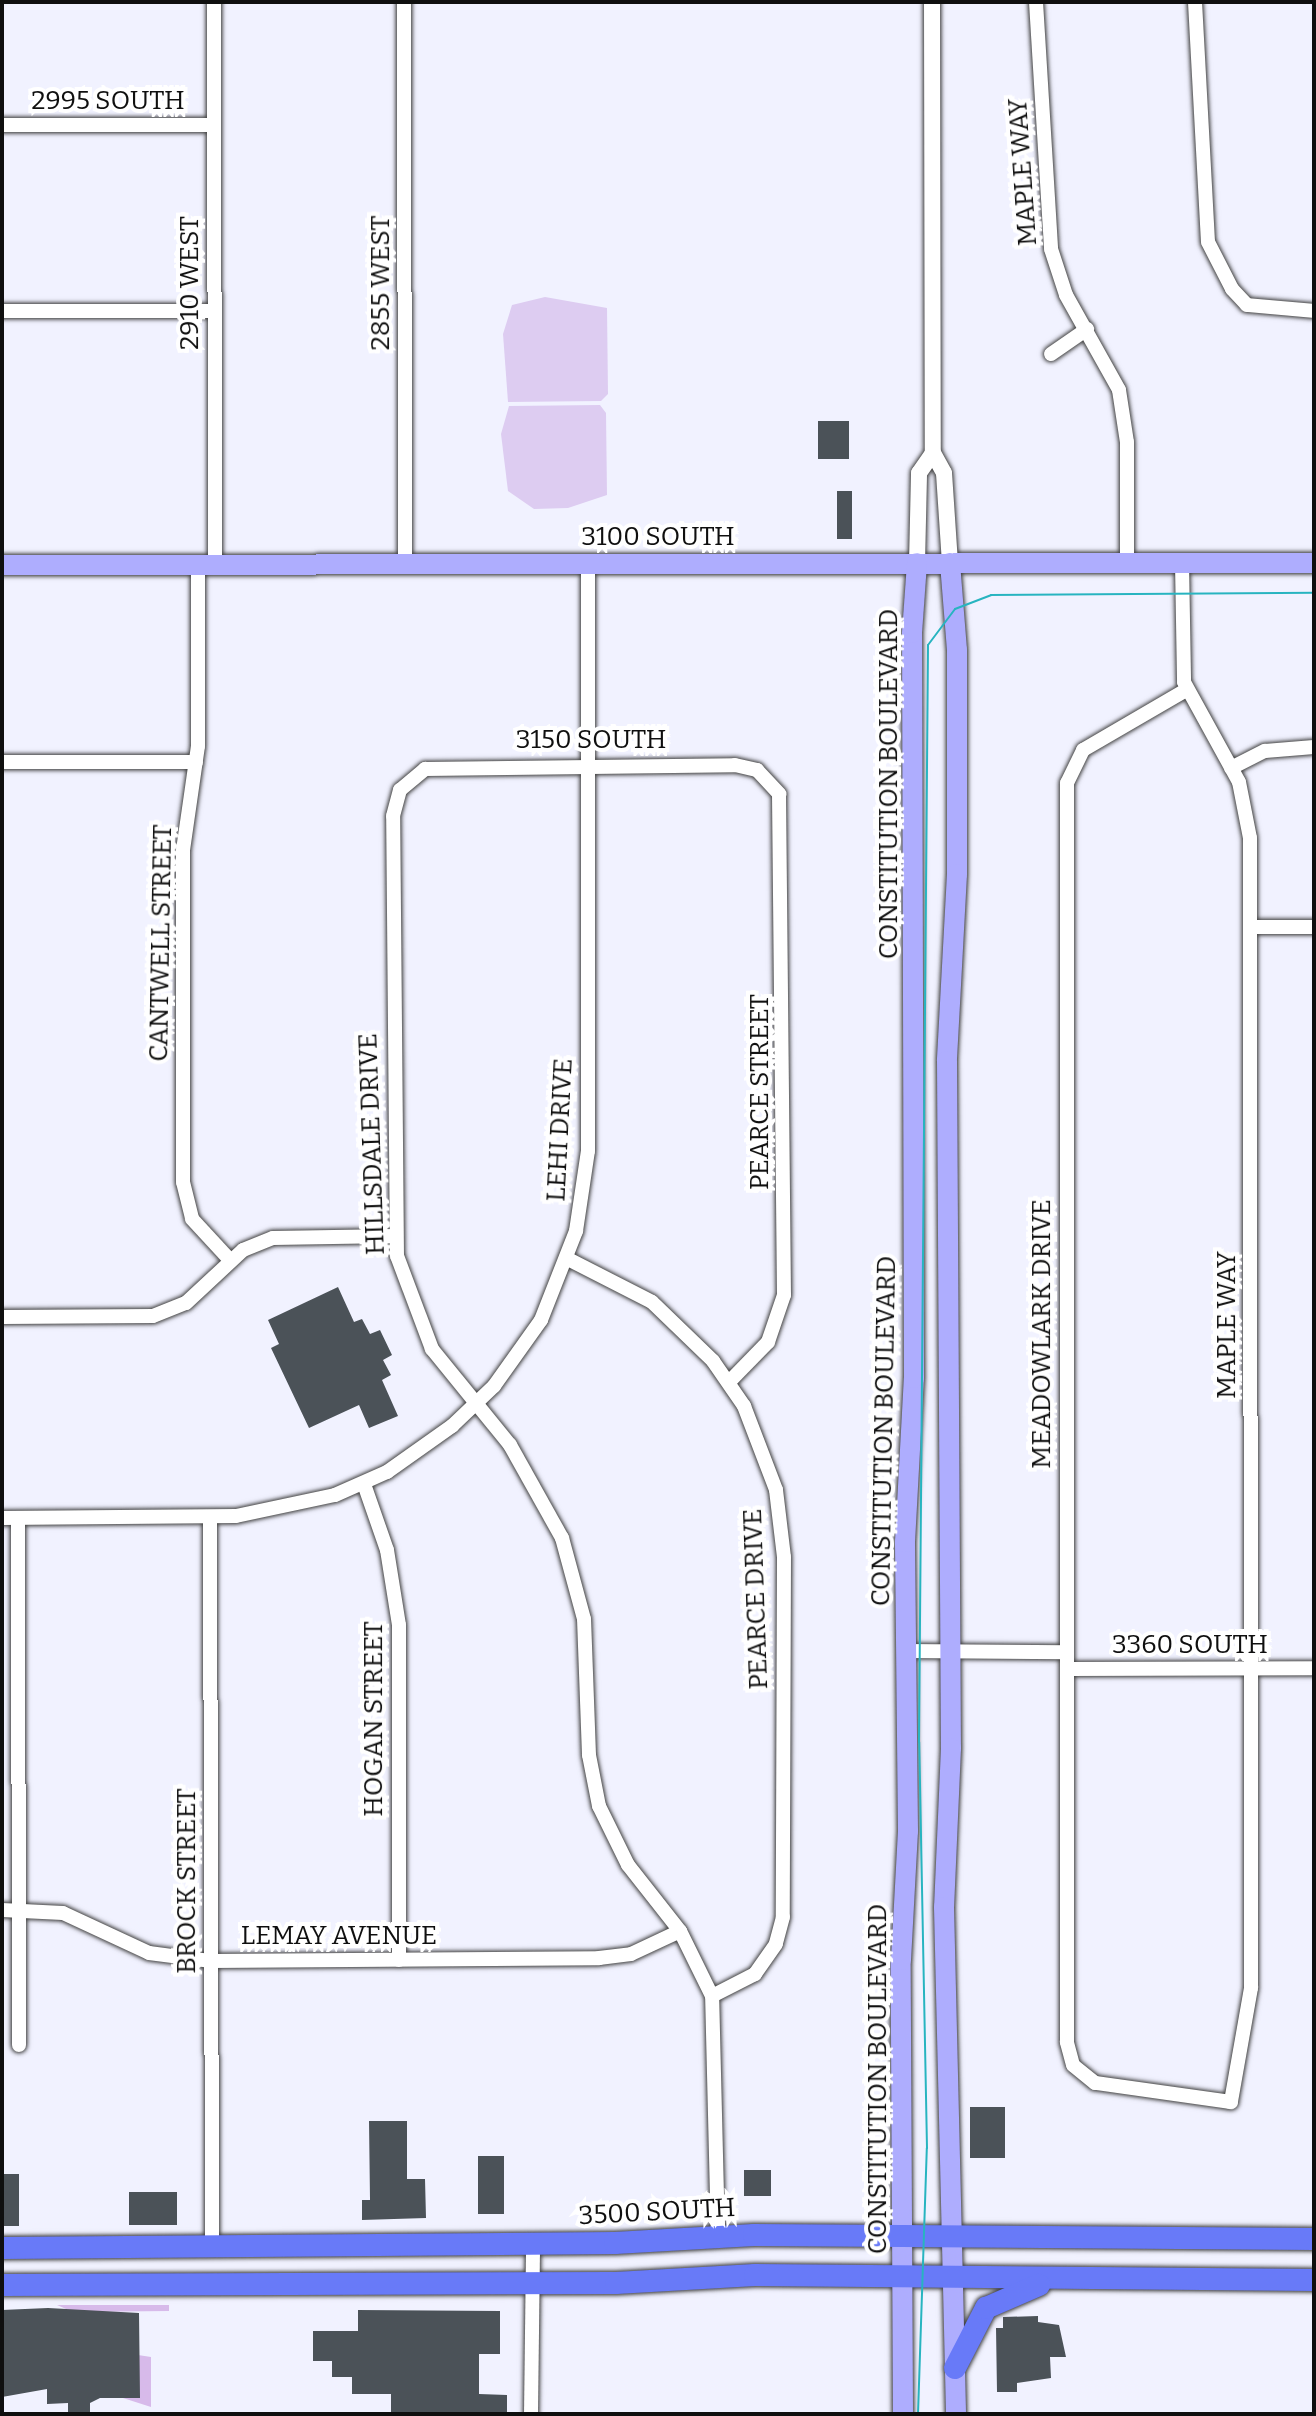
<!DOCTYPE html>
<html>
<head>
<meta charset="utf-8">
<style>
	body { margin:0 }
	#map { position:relative; width:1316px; height:2416px; overflow:hidden; background:#f1f2ff; font-family:Bitter,serif }
	div>[style] { position:absolute }
	.green>* { inset:0; background:#d7baea }
	.pitch>* { inset:0; background:#ddccf1 }
	.building>* { inset:0; background:#4b5258; transform-origin:0 0 }
	.roads { filter:drop-shadow(0 0 2px #424242) drop-shadow(0 0 2px #424242) }
	.minor>* { height:14px; margin:-7px; padding:0 7px; transform-origin:7px; border-radius:7px; background:#fff }
	.tertiary>* { height:16px; margin:-8px; padding:0 8px; transform-origin:8px; border-radius:8px; background:#fff }
	.secondary>* { height:20px; margin:-10px; padding:0 10px; transform-origin:10px; border-radius:10px; background:#aeadfe }
	.primary>* { height:22px; margin:-11px; padding:0 11px; transform-origin:11px; border-radius:11px; background:#687af8 }
	.tram>* { height:2px; margin:-1px; padding:0 1px; transform-origin:1px; border-radius:1px; background:#27b4c0 }
	span { translate:-50% -50%; white-space:nowrap; text-align:center; line-height:1.15; -webkit-text-stroke:8px #fff; paint-order:stroke }
	.street-label { font-size:26px; color:#0f0f0f }
	.frame { position:absolute; inset:0; border:4px solid #0f0f0f; pointer-events:none }
</style>
</head>
<body>
<div id="map">
	<div class="green">
		<div style="clip-path:polygon(57px 2305px,169px 2305px,169px 2311px,73px 2312px)"></div>
		<div style="clip-path:polygon(138px 2355px,151px 2357px,151px 2407px,123px 2398px)"></div>
	</div>
	<div class="pitch">
		<div style="clip-path:polygon(545px 297px,607px 308px,608px 394px,601px 401px,508px 402px,503px 334px,512px 305px)"></div>
		<div style="clip-path:polygon(600px 405px,606px 413px,607px 495px,568px 508px,534px 509px,508px 491px,501px 434px,509px 406px)"></div>
	</div>
	<div class="building">
		<div style="left:818px;top:421px;width:31px;height:38px"></div>
		<div style="left:837px;top:491px;width:15px;height:48px"></div>
		<div style="clip-path:polygon(338px 1287px,354px 1322px,362px 1319px,370px 1334px,380px 1330px,392px 1355px,383px 1360px,391px 1375px,382px 1380px,398px 1416px,369px 1428px,359px 1405px,309px 1428px,271px 1348px,279px 1344px,268px 1320px)"></div>
		<div style="left:970px;top:2107px;width:35px;height:51px"></div>
		<div style="clip-path:polygon(369px 2121px,407px 2121px,407px 2179px,425px 2179px,426px 2218px,362px 2220px,362px 2200px,370px 2200px)"></div>
		<div style="left:478px;top:2156px;width:26px;height:58px"></div>
		<div style="left:744px;top:2170px;width:27px;height:26px"></div>
		<div style="left:2px;top:2174px;width:17px;height:52px"></div>
		<div style="left:129px;top:2192px;width:48px;height:33px"></div>
		<div style="clip-path:polygon(48px 2308px,139px 2313px,140px 2398px,100px 2398px,90px 2403px,90px 2414px,68px 2414px,68px 2403px,47px 2404px,47px 2389px,2px 2397px,2px 2310px)"></div>
		<div style="clip-path:polygon(358px 2310px,500px 2311px,500px 2354px,479px 2354px,479px 2394px,507px 2395px,507px 2414px,391px 2414px,391px 2394px,352px 2394px,352px 2377px,332px 2377px,332px 2361px,313px 2361px,313px 2331px,358px 2331px)"></div>
		<div style="clip-path:polygon(1038px 2316px,1038px 2322px,1059px 2325px,1066px 2357px,1050px 2357px,1051px 2378px,1017px 2383px,1017px 2392px,997px 2392px,996px 2328px,1003px 2328px,1003px 2317px)"></div>
	</div>
	<div class="roads">
		<div class="minor">
			<div style="left:214px;top:2px;width:562px;rotate:89.9deg"></div>
			<div style="left:404px;top:2px;width:562px;rotate:89.9deg"></div>
			<div style="left:1036px;top:2px;width:247px;rotate:86.5deg"></div>
			<div style="left:1051px;top:249px;width:48px;rotate:71.9deg"></div>
			<div style="left:1066px;top:295px;width:109px;rotate:60.8deg"></div>
			<div style="left:1119px;top:390px;width:53px;rotate:81.3deg"></div>
			<div style="left:1127px;top:442px;width:121px;rotate:90deg"></div>
			<div style="left:1195px;top:2px;width:240px;rotate:86.9deg"></div>
			<div style="left:1208px;top:242px;width:53px;rotate:62.9deg"></div>
			<div style="left:1232px;top:289px;width:22px;rotate:47deg"></div>
			<div style="left:1247px;top:305px;width:67px;rotate:5.1deg"></div>
			<div style="left:2px;top:125px;width:212px"></div>
			<div style="left:2px;top:311px;width:213px"></div>
			<div style="left:1051px;top:354px;width:44px;rotate:-34.8deg"></div>
			<div style="left:1182px;top:563px;width:119px;rotate:89deg"></div>
			<div style="left:1184px;top:682px;width:114px;rotate:61.2deg"></div>
			<div style="left:1239px;top:782px;width:57px;rotate:78.9deg"></div>
			<div style="left:1250px;top:838px;width:1150px;rotate:89.95deg"></div>
			<div style="left:1251px;top:1988px;width:116px;rotate:100deg"></div>
			<div style="left:1231px;top:2102px;width:137px;rotate:-172deg"></div>
			<div style="left:1095px;top:2083px;width:28px;rotate:-141deg"></div>
			<div style="left:1073px;top:2065px;width:24px;rotate:-105deg"></div>
			<div style="left:1067px;top:2042px;width:1259px;rotate:-90deg"></div>
			<div style="left:1067px;top:783px;width:37px;rotate:-64deg"></div>
			<div style="left:1083px;top:750px;width:119px;rotate:-30.2deg"></div>
			<div style="left:198px;top:564px;width:182px;rotate:90deg"></div>
			<div style="left:198px;top:746px;width:105px;rotate:98.2deg"></div>
			<div style="left:183px;top:850px;width:332px;rotate:90deg"></div>
			<div style="left:183px;top:1182px;width:38px;rotate:76deg"></div>
			<div style="left:192px;top:1219px;width:56px;rotate:47.2deg"></div>
			<div style="left:2px;top:762px;width:194px"></div>
			<div style="left:1231px;top:768px;width:38px;rotate:-27deg"></div>
			<div style="left:1265px;top:751px;width:49px;rotate:-4.7deg"></div>
			<div style="left:1251px;top:927px;width:63px"></div>
			<div style="left:568px;top:1259px;width:94px;rotate:27.1deg"></div>
			<div style="left:652px;top:1302px;width:85px;rotate:44deg"></div>
			<div style="left:713px;top:1361px;width:55px;rotate:55.4deg"></div>
			<div style="left:744px;top:1406px;width:90px;rotate:69.1deg"></div>
			<div style="left:776px;top:1490px;width:67px;rotate:83.2deg"></div>
			<div style="left:784px;top:1557px;width:360px;rotate:90.2deg"></div>
			<div style="left:783px;top:1917px;width:28px;rotate:105deg"></div>
			<div style="left:776px;top:1944px;width:37px;rotate:125deg"></div>
			<div style="left:755px;top:1974px;width:48px;rotate:152.9deg"></div>
			<div style="left:2px;top:1317px;width:151px;rotate:-0.4deg"></div>
			<div style="left:153px;top:1316px;width:35px;rotate:-22deg"></div>
			<div style="left:186px;top:1303px;width:78px;rotate:-42.9deg"></div>
			<div style="left:243px;top:1250px;width:32px;rotate:-22deg"></div>
			<div style="left:273px;top:1238px;width:121px;rotate:-0.9deg"></div>
			<div style="left:364px;top:1484px;width:70px;rotate:70.8deg"></div>
			<div style="left:387px;top:1550px;width:76px;rotate:80.9deg"></div>
			<div style="left:399px;top:1625px;width:335px;rotate:90deg"></div>
			<div style="left:210px;top:1517px;width:728px;rotate:89.84deg"></div>
			<div style="left:2px;top:1518px;width:234px;rotate:-0.5deg"></div>
			<div style="left:236px;top:1516px;width:101px;rotate:-12deg"></div>
			<div style="left:335px;top:1495px;width:57px;rotate:-23.9deg"></div>
			<div style="left:387px;top:1472px;width:80px;rotate:-35.3deg"></div>
			<div style="left:452px;top:1426px;width:58px;rotate:-43.6deg"></div>
			<div style="left:494px;top:1386px;width:81px;rotate:-54.5deg"></div>
			<div style="left:541px;top:1320px;width:96px;rotate:-68.5deg"></div>
			<div style="left:576px;top:1231px;width:81px;rotate:-81.5deg"></div>
			<div style="left:588px;top:1151px;width:587px;rotate:-90deg"></div>
			<div style="left:18px;top:1518px;width:527px;rotate:89.89deg"></div>
			<div style="left:905px;top:1651px;width:162px;rotate:0.4deg"></div>
			<div style="left:1067px;top:1669px;width:247px;rotate:-0.2deg"></div>
			<div style="left:2px;top:1910px;width:61px;rotate:2.8deg"></div>
			<div style="left:63px;top:1913px;width:95px;rotate:24.9deg"></div>
			<div style="left:149px;top:1953px;width:63px;rotate:7.4deg"></div>
			<div style="left:211px;top:1961px;width:388px;rotate:-0.4deg"></div>
			<div style="left:599px;top:1958px;width:32px;rotate:-7deg"></div>
			<div style="left:631px;top:1954px;width:54px;rotate:-25.1deg"></div>
			<div style="left:718px;top:2237px;width:241px;rotate:-91.4deg"></div>
			<div style="left:712px;top:1996px;width:72px;rotate:-116.2deg"></div>
			<div style="left:680px;top:1931px;width:84px;rotate:-128.2deg"></div>
			<div style="left:628px;top:1865px;width:66px;rotate:-116.2deg"></div>
			<div style="left:599px;top:1806px;width:52px;rotate:-101.1deg"></div>
			<div style="left:589px;top:1755px;width:136px;rotate:-92.1deg"></div>
			<div style="left:584px;top:1619px;width:84px;rotate:-105.2deg"></div>
			<div style="left:562px;top:1538px;width:107px;rotate:-119.2deg"></div>
			<div style="left:510px;top:1445px;width:124px;rotate:-129.1deg"></div>
			<div style="left:432px;top:1349px;width:99px;rotate:-110.6deg"></div>
			<div style="left:397px;top:1256px;width:440px;rotate:-90.5deg"></div>
			<div style="left:393px;top:816px;width:27px;rotate:-75deg"></div>
			<div style="left:400px;top:790px;width:33px;rotate:-40deg"></div>
			<div style="left:425px;top:769px;width:310px;rotate:-0.7deg"></div>
			<div style="left:735px;top:765px;width:23px;rotate:13deg"></div>
			<div style="left:757px;top:770px;width:33px;rotate:47deg"></div>
			<div style="left:779px;top:794px;width:501px;rotate:89.43deg"></div>
			<div style="left:784px;top:1295px;width:50px;rotate:108.8deg"></div>
			<div style="left:768px;top:1342px;width:56px;rotate:134.3deg"></div>
			<div style="left:531px;top:2414px;width:170px;rotate:-89.3deg"></div>
		</div>
		<div class="tertiary">
			<div style="left:932px;top:2px;width:451px;rotate:89.9deg"></div>
			<div style="left:933px;top:453px;width:23px;rotate:61deg"></div>
			<div style="left:944px;top:473px;width:90px;rotate:86.2deg"></div>
			<div style="left:917px;top:563px;width:90px;rotate:-88.7deg"></div>
			<div style="left:919px;top:473px;width:24px;rotate:-55deg"></div>
		</div>
		<div class="secondary">
			<div style="left:950px;top:563px;width:87px;rotate:85.4deg"></div>
			<div style="left:957px;top:650px;width:224px;rotate:90deg"></div>
			<div style="left:957px;top:874px;width:187px;rotate:93.1deg"></div>
			<div style="left:947px;top:1061px;width:687px;rotate:89.67deg"></div>
			<div style="left:951px;top:1748px;width:159px;rotate:92.5deg"></div>
			<div style="left:944px;top:1907px;width:507px;rotate:88.64deg"></div>
			<div style="left:2px;top:565px;width:1312px;rotate:-0.09deg"></div>
			<div style="left:903px;top:2414px;width:454px;rotate:-90.3deg"></div>
			<div style="left:901px;top:1960px;width:129px;rotate:-86.9deg"></div>
			<div style="left:908px;top:1831px;width:289px;rotate:-90.6deg"></div>
			<div style="left:905px;top:1542px;width:164px;rotate:-86.9deg"></div>
			<div style="left:914px;top:1378px;width:745px;rotate:-90.15deg"></div>
			<div style="left:912px;top:633px;width:70px;rotate:-85.9deg"></div>
		</div>
		<div class="primary">
			<div style="left:2px;top:2248px;width:613px;rotate:-0.47deg"></div>
			<div style="left:615px;top:2243px;width:139px;rotate:-3.3deg"></div>
			<div style="left:754px;top:2235px;width:560px;rotate:0.41deg"></div>
			<div style="left:2px;top:2285px;width:614px;rotate:-0.19deg"></div>
			<div style="left:616px;top:2283px;width:139px;rotate:-3.3deg"></div>
			<div style="left:755px;top:2275px;width:559px;rotate:0.51deg"></div>
			<div style="left:955px;top:2368px;width:68px;rotate:-62.7deg"></div>
			<div style="left:986px;top:2308px;width:58px;rotate:-23.5deg"></div>
		</div>
	</div>
	<div class="tram">
		<div style="left:918px;top:2414px;width:266px;rotate:-88.1deg"></div>
		<div style="left:927px;top:2148px;width:406px;rotate:-91.1deg"></div>
		<div style="left:919px;top:1742px;width:1097px;rotate:-89.53deg"></div>
		<div style="left:928px;top:645px;width:45px;rotate:-53.1deg"></div>
		<div style="left:955px;top:609px;width:39px;rotate:-21deg"></div>
		<div style="left:991px;top:595px;width:323px;rotate:-0.4deg"></div>
	</div>
	<div class="street-label">
		<span style="left:108px;top:101px">2995 SOUTH</span>
		<span style="left:1023px;top:172px;rotate:-94deg">MAPLE WAY</span>
		<span style="left:190px;top:283px;rotate:-90deg">2910 WEST</span>
		<span style="left:381px;top:283px;rotate:-90deg">2855 WEST</span>
		<span style="left:658px;top:537px">3100 SOUTH</span>
		<span style="left:591px;top:740px">3150 SOUTH</span>
		<span style="left:889px;top:784px;rotate:-90deg">CONSTITUTION BOULEVARD</span>
		<span style="left:161px;top:943px;rotate:-89deg">CANTWELL STREET</span>
		<span style="left:760px;top:1092px;rotate:-90deg">PEARCE STREET</span>
		<span style="left:560px;top:1130px;rotate:-87deg">LEHI DRIVE</span>
		<span style="left:372px;top:1144px;rotate:-92deg">HILLSDALE DRIVE</span>
		<span style="left:1227px;top:1325px;rotate:-90deg">MAPLE WAY</span>
		<span style="left:1042px;top:1334px;rotate:-90deg">MEADOWLARK DRIVE</span>
		<span style="left:884px;top:1431px;rotate:-89deg">CONSTITUTION BOULEVARD</span>
		<span style="left:756px;top:1599px;rotate:-92deg">PEARCE DRIVE</span>
		<span style="left:1190px;top:1645px">3360 SOUTH</span>
		<span style="left:374px;top:1719px;rotate:-90deg">HOGAN STREET</span>
		<span style="left:187px;top:1881px;rotate:-90deg">BROCK STREET</span>
		<span style="left:339px;top:1936px">LEMAY AVENUE</span>
		<span style="left:878px;top:2079px;rotate:-90deg">CONSTITUTION BOULEVARD</span>
		<span style="left:657px;top:2212px;rotate:-3deg">3500 SOUTH</span>
	</div>
	<div class="frame"></div>
</div>
</body>
</html>
